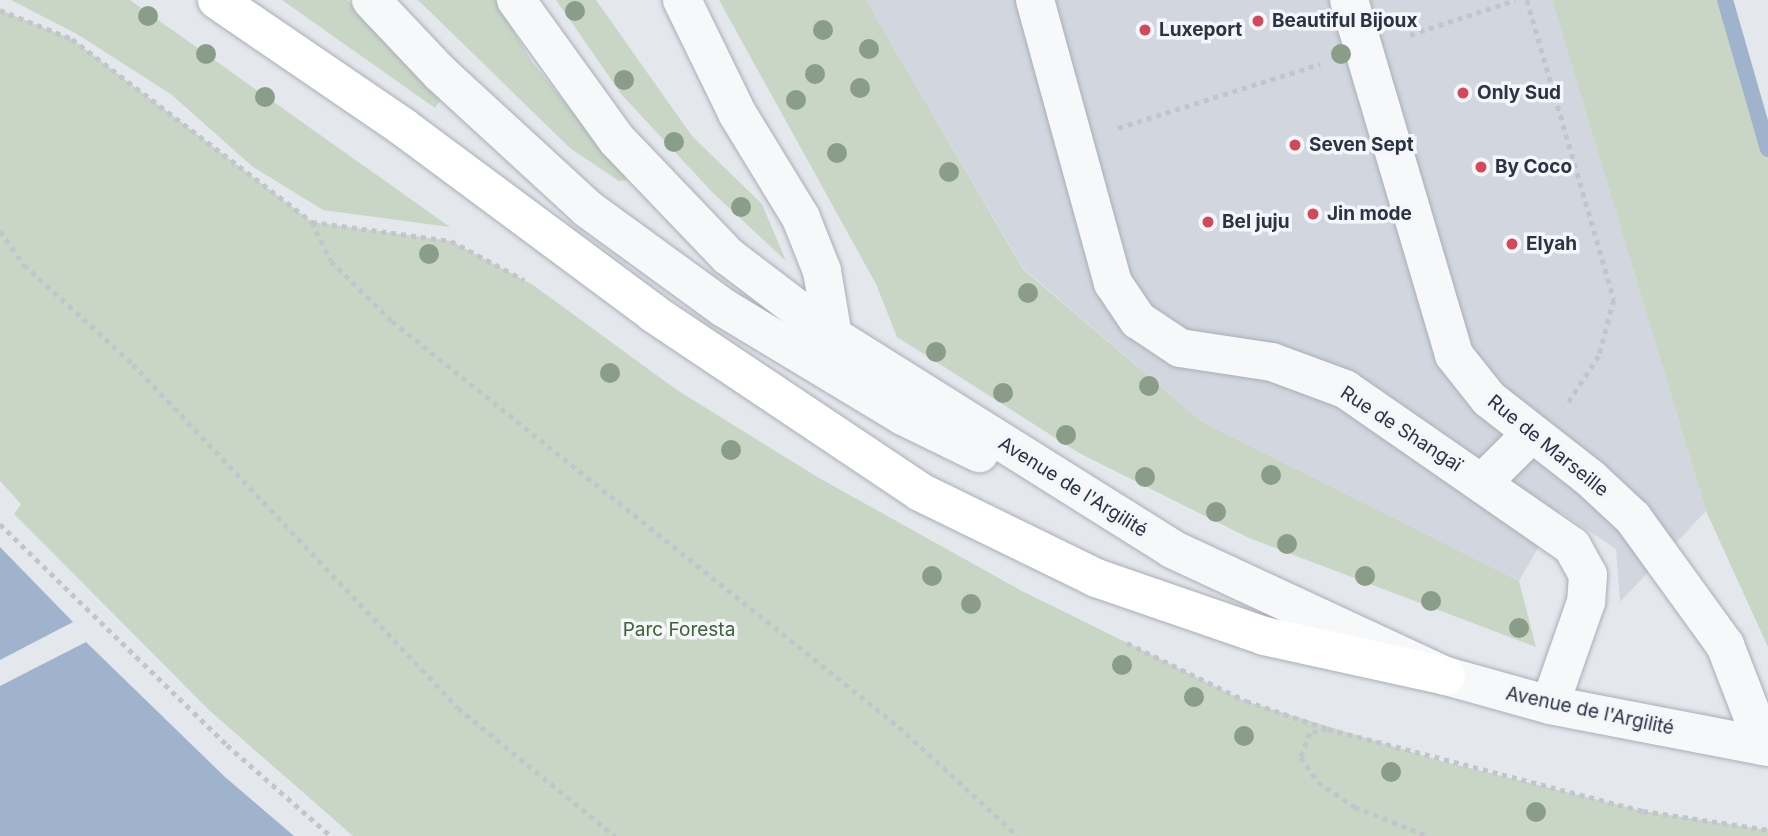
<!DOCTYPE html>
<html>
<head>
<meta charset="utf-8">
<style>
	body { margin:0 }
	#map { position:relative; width:1768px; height:836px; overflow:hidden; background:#e4e7ec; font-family:Inter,sans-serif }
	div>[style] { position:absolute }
	.built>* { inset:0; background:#d2d6de }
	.green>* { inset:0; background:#c9d6c5 }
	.water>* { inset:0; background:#9fb4cc }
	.stream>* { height:16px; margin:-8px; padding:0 8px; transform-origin:8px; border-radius:8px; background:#9fb4cc }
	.path>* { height:4.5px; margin-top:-2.25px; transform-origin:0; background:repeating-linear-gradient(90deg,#c2c5cb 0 5px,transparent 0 10px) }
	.roads { filter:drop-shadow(0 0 2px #a9aeb7) drop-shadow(0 0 2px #a9aeb7) }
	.minor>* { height:38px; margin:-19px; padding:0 19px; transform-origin:19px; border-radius:19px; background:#f7f8fa }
	.highway>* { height:38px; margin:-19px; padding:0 19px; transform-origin:19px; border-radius:19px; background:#fff }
	.trees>* { width:20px; height:20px; margin:-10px; border-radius:50%; background:#899d89 }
	.dots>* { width:19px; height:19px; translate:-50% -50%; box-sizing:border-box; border:4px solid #f4f6f9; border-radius:50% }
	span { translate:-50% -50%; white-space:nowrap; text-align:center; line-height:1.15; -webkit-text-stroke:7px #f4f6f9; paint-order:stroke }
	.poi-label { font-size:19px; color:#2b3445; font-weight:700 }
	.left { translate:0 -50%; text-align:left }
	.street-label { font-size:19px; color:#2b3445 }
	.park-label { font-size:19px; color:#3f6138 }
</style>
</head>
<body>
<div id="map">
	<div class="built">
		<div style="clip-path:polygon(866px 0,1552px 0,1706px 511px,1620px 602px,1616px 549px,1559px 511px,1519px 581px,1202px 422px,1023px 268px)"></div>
	</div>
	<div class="green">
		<div style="clip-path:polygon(11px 0,130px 0,450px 227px,323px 210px,253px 167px,172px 95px,77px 34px)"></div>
		<div style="clip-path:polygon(282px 0,347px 0,444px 95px,435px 108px)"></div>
		<div style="clip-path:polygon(418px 0,495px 0,532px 62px,628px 180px,619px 181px,570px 148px)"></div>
		<div style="clip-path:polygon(556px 0,596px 0,692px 136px,762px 204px,786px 261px,712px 192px,622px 95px)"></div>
		<div style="clip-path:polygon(719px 0,866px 0,1023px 269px,1202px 422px,1519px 581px,1536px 647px,1249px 538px,1079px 453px,897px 337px,876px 284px)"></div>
		<div style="clip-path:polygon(1552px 0,1725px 0,1768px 149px,1768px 647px,1706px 511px)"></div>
		<div style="clip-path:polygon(0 10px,72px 39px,312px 222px,451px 241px,533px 285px,677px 390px,819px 478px,1022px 591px,1245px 701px,1441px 761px,1643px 811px,1768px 830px,1768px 836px,353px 836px,209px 710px,14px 514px,21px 504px,0 481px)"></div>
	</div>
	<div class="water">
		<div style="clip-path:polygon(0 547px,73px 622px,0 660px)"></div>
		<div style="clip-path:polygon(86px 642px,225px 777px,294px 836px,0 836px,0 686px)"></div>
	</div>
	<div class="stream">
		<div style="left:1725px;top:0;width:155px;rotate:73.9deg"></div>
	</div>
	<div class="path">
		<div style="left:1527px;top:0;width:312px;rotate:73.8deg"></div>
		<div style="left:1614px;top:300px;width:58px;rotate:105deg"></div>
		<div style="left:1599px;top:356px;width:56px;rotate:123.4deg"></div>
		<div style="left:0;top:10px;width:78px;rotate:21.9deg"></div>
		<div style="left:72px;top:39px;width:302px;rotate:37.3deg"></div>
		<div style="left:312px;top:222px;width:43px;rotate:64deg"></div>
		<div style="left:331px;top:261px;width:86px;rotate:44.5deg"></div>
		<div style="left:392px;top:321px;width:650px;rotate:38.69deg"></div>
		<div style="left:899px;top:727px;width:161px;rotate:42.5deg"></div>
		<div style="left:1410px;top:35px;width:111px;rotate:-18.4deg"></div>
		<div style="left:1118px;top:128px;width:212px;rotate:-17.6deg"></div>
		<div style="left:312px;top:222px;width:140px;rotate:7.8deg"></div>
		<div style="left:451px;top:241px;width:83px;rotate:28.1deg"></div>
		<div style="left:0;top:231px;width:42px;rotate:54.8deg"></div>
		<div style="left:24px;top:265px;width:147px;rotate:42.2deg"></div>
		<div style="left:133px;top:364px;width:473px;rotate:46.6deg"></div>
		<div style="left:458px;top:708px;width:203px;rotate:39.2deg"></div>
		<div style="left:0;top:524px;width:317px;rotate:44.2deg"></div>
		<div style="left:227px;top:745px;width:138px;rotate:41.2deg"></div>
		<div style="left:1127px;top:643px;width:132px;rotate:26deg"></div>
		<div style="left:1246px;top:701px;width:87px;rotate:18.9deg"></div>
		<div style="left:1328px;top:729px;width:325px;rotate:14.6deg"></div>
		<div style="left:1643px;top:811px;width:126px;rotate:8.6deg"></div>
		<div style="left:1327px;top:729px;width:17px;rotate:167deg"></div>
		<div style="left:1310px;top:733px;width:26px;rotate:111deg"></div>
		<div style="left:1301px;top:757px;width:30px;rotate:56deg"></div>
		<div style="left:1318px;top:782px;width:45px;rotate:34deg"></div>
		<div style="left:1355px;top:807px;width:79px;rotate:21.7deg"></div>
	</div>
	<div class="roads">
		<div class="minor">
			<div style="left:371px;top:0;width:100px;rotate:46.6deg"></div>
			<div style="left:440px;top:73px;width:201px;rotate:42.6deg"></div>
			<div style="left:588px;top:209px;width:168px;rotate:36.1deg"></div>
			<div style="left:724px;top:308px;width:209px;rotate:31.1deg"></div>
			<div style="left:903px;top:416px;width:85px;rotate:26deg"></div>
			<div style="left:516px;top:0;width:173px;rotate:54.2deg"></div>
			<div style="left:617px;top:140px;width:161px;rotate:46.3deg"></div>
			<div style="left:728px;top:256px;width:132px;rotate:37.3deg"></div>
			<div style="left:833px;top:336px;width:400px;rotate:32.1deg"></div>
			<div style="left:1172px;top:549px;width:302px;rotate:24.9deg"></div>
			<div style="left:1446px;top:676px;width:108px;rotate:15.6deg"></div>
			<div style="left:1550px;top:705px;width:222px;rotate:10.9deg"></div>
			<div style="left:682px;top:0;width:126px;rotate:64deg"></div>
			<div style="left:737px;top:113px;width:123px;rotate:58.6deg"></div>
			<div style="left:801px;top:218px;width:57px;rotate:68.4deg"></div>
			<div style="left:822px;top:271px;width:66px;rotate:80.4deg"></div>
			<div style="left:1035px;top:0;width:294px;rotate:74.6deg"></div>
			<div style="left:1113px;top:283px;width:45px;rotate:56deg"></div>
			<div style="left:1138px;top:320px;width:50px;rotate:33.7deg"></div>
			<div style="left:1180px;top:348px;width:93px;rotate:8.7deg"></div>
			<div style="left:1272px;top:362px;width:78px;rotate:20.3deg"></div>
			<div style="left:1345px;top:389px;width:276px;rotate:34.7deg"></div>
			<div style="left:1572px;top:546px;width:33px;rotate:61deg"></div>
			<div style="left:1588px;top:575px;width:27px;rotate:94deg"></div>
			<div style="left:1586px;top:602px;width:109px;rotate:109.3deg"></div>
			<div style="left:1349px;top:0;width:370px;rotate:73.5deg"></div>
			<div style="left:1454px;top:355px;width:56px;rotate:51.5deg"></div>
			<div style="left:1489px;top:399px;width:127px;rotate:38deg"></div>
			<div style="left:1589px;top:477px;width:60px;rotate:43deg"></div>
			<div style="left:1633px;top:518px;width:157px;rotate:54.1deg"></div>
			<div style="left:1725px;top:645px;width:108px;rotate:68.9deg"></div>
			<div style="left:1483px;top:482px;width:66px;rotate:-45deg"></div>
		</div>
		<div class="highway">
			<div style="left:217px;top:0;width:225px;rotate:34.3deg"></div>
			<div style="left:403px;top:127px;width:312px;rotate:36.6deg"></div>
			<div style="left:653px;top:313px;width:321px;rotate:33.8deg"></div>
			<div style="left:920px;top:492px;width:196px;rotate:26deg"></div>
			<div style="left:1096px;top:578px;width:178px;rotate:19deg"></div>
			<div style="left:1264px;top:636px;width:186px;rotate:12.4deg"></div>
		</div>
	</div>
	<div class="trees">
		<div style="left:575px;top:11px"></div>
		<div style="left:148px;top:16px"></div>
		<div style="left:823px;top:30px"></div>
		<div style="left:869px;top:49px"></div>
		<div style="left:206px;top:54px"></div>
		<div style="left:1341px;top:54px"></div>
		<div style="left:815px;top:74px"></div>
		<div style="left:624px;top:80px"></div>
		<div style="left:860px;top:88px"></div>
		<div style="left:265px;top:97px"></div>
		<div style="left:796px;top:100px"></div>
		<div style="left:674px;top:142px"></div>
		<div style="left:837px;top:153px"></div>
		<div style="left:949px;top:172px"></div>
		<div style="left:741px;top:207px"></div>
		<div style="left:429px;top:254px"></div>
		<div style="left:1028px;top:293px"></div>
		<div style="left:936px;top:352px"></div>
		<div style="left:610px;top:373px"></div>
		<div style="left:1149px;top:386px"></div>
		<div style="left:1003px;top:393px"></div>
		<div style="left:1066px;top:435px"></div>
		<div style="left:731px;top:450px"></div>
		<div style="left:1271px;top:475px"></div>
		<div style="left:1145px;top:477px"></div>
		<div style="left:1216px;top:512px"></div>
		<div style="left:1287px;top:544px"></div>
		<div style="left:932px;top:576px"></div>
		<div style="left:1365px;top:576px"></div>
		<div style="left:1431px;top:601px"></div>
		<div style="left:971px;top:604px"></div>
		<div style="left:1519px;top:628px"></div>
		<div style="left:1122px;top:665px"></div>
		<div style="left:1194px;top:697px"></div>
		<div style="left:1244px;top:736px"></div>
		<div style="left:1391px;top:772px"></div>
		<div style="left:1536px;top:812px"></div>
	</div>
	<div class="dots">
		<div style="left:1258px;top:21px;background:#d1495b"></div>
		<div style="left:1145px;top:30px;background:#d1495b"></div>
		<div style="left:1463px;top:93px;background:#d1495b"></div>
		<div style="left:1295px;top:145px;background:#d1495b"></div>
		<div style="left:1481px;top:167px;background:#d1495b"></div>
		<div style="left:1313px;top:214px;background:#d1495b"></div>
		<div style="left:1208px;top:222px;background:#d1495b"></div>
		<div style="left:1512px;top:244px;background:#d1495b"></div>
	</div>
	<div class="poi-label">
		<span class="left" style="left:1272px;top:21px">Beautiful Bijoux</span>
		<span class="left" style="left:1159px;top:30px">Luxeport</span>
		<span class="left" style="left:1477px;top:93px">Only Sud</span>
		<span class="left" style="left:1309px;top:145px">Seven Sept</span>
		<span class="left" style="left:1495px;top:167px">By Coco</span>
		<span class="left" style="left:1327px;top:214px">Jin mode</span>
		<span class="left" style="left:1222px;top:222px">Bel juju</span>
		<span class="left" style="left:1526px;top:244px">Elyah</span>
	</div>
	<div class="street-label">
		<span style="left:1401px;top:429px;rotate:33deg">Rue de Shangaï</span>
		<span style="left:1548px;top:446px;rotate:39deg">Rue de Marseille</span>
		<span style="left:1073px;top:487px;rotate:32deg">Avenue de l'Argilité</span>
		<span style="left:1590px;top:711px;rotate:12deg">Avenue de l'Argilité</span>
	</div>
	<div class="park-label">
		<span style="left:679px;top:630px">Parc Foresta</span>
	</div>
</div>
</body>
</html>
